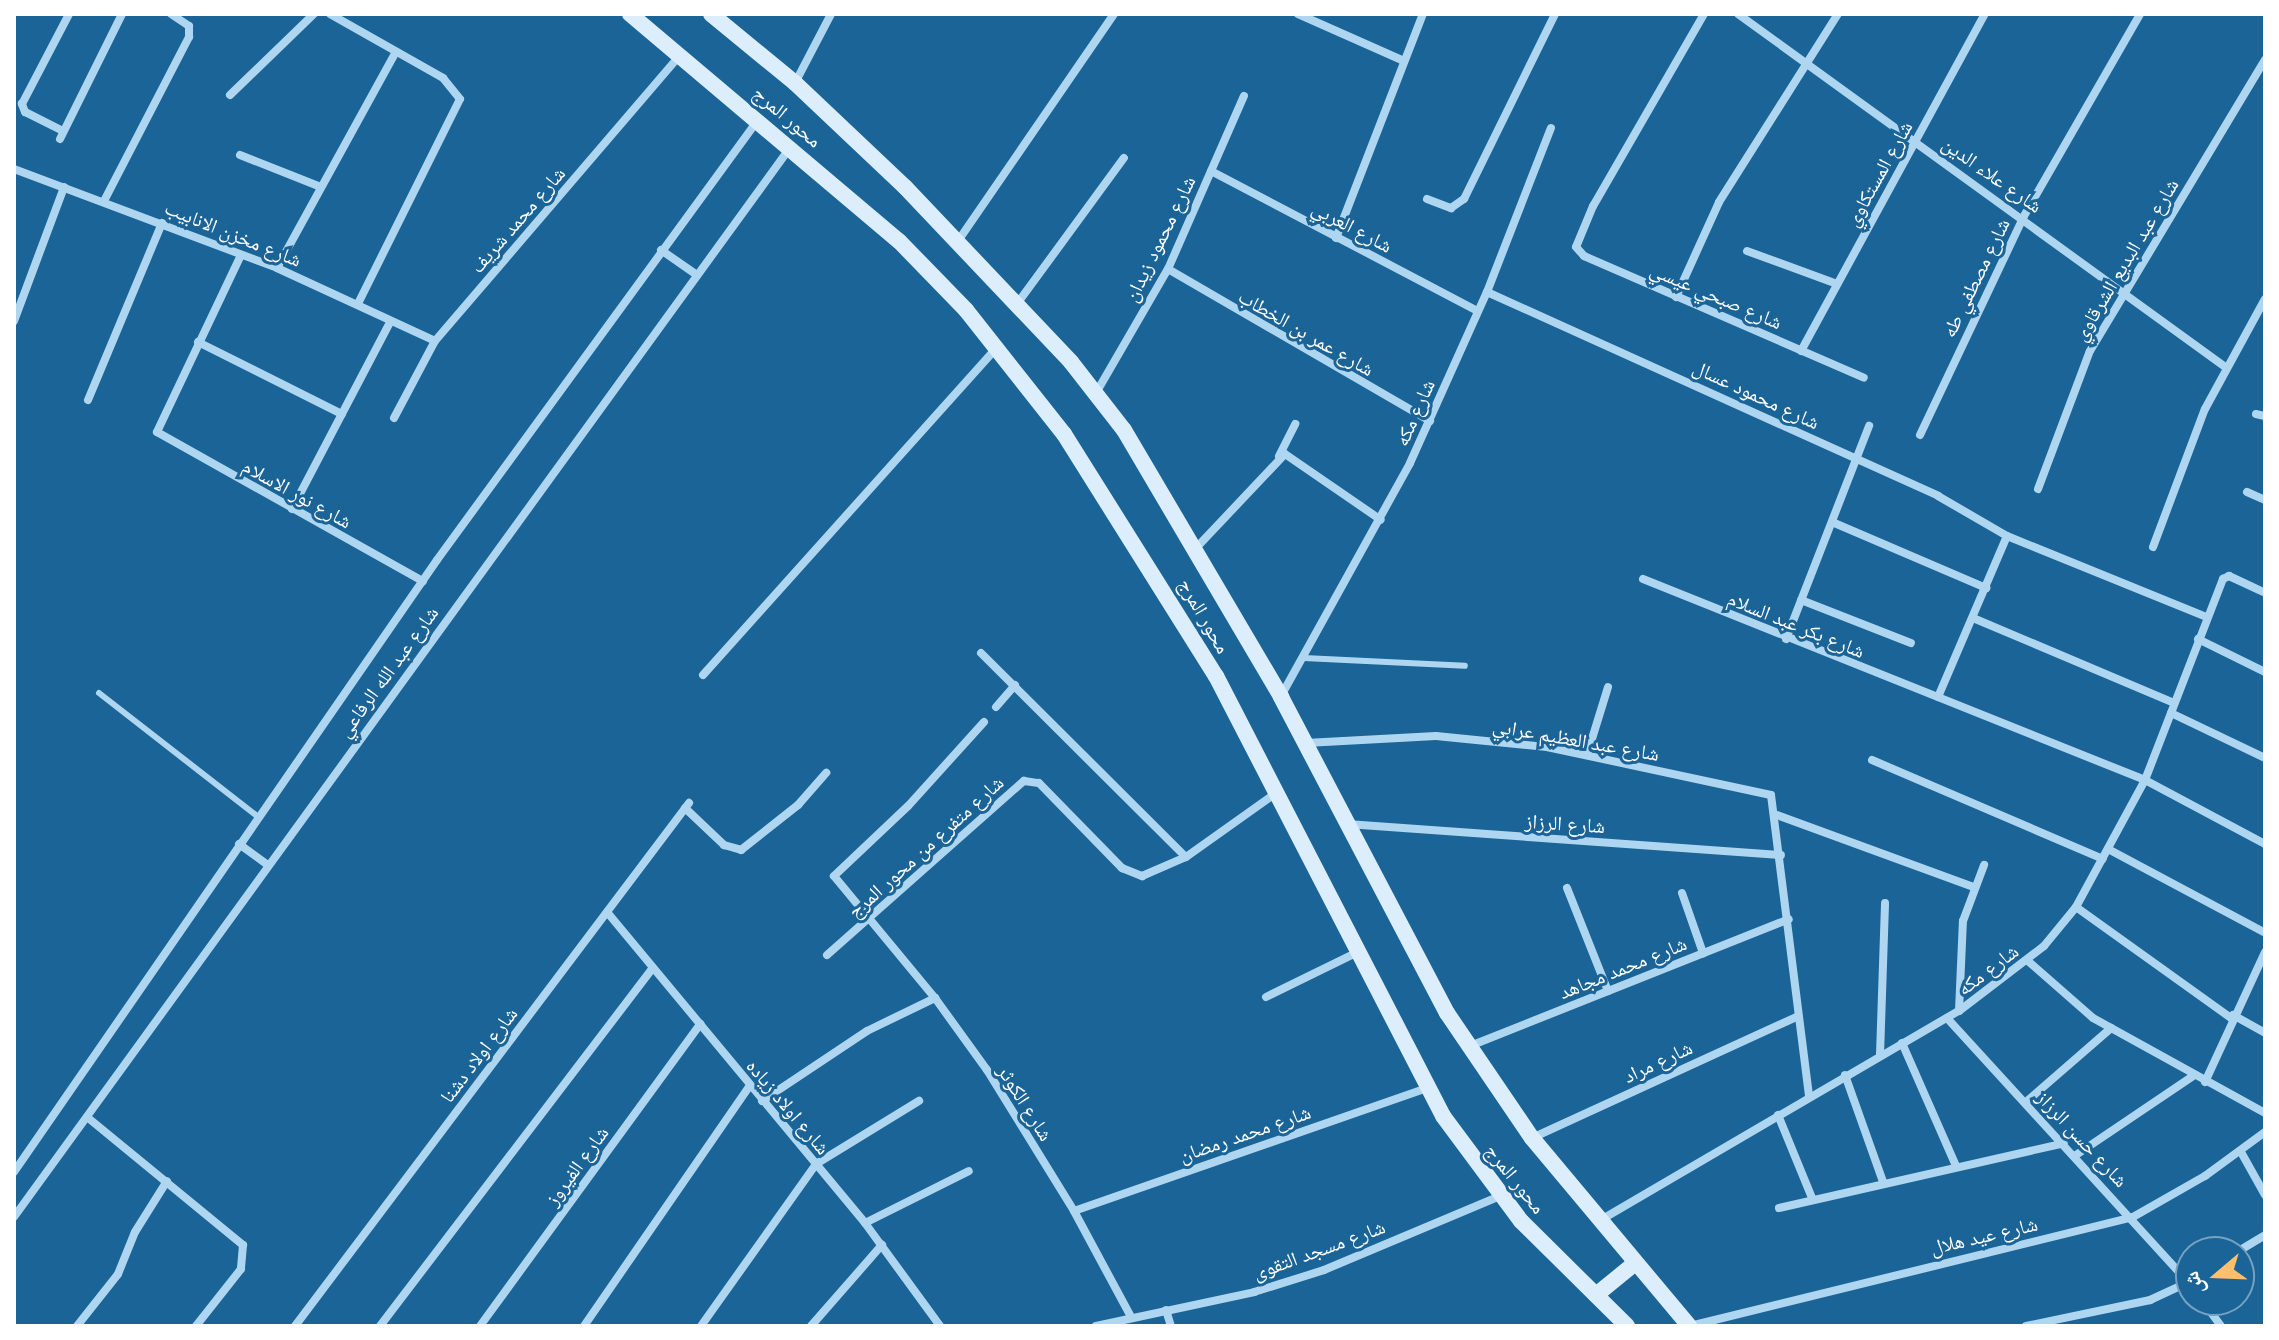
<!DOCTYPE html>
<html>
<head>
<meta charset="utf-8">
<style>
	body { margin:0 }
	#map { position:relative; width:2279px; height:1340px; overflow:hidden; background:#1b6497; font-family:"Nunito Sans","Noto Naskh Arabic",sans-serif }
	div>[style] { position:absolute }
	.lane>* { height:6px; margin:-3px; padding:0 3px; transform-origin:3px; border-radius:3px; background:#afd6f0 }
	.street>* { height:8px; margin:-4px; padding:0 4px; transform-origin:4px; border-radius:4px; background:#afd6f0 }
	.secondary>* { height:16px; margin:-8px; padding:0 8px; transform-origin:8px; border-radius:8px; background:#dceefb }
	span { translate:-50% -50%; white-space:nowrap; text-align:center; line-height:1.15; -webkit-text-stroke:6px #1b6497; paint-order:stroke }
	.street-label { font-size:20px; color:#fff }
	.frame { position:absolute; inset:0; border:16px solid #fff; pointer-events:none }
	.north { position:absolute; left:2175px; top:1236px; width:80px; height:80px; box-sizing:border-box; background:#1b6497; border:2px solid #76a2c1; border-radius:50%; rotate:251deg; font-size:22px; font-weight:700; line-height:32px; text-align:center; color:#fff }
	.north::after { content:''; display:block; margin:auto; width:28px; height:36px; background:#ffbf6e; clip-path:polygon(50% 0,100% 100%,50% 72%,0 100%) }
</style>
</head>
<body>
<div id="map">
	<div class="lane">
		<div style="left:1304px;top:658px;width:161px;rotate:2.8deg"></div>
		<div style="left:99px;top:693px;width:202px;rotate:37.9deg"></div>
	</div>
	<div class="street">
		<div style="left:330px;top:14px;width:130px;rotate:29.5deg"></div>
		<div style="left:443px;top:78px;width:27px;rotate:51deg"></div>
		<div style="left:460px;top:99px;width:229px;rotate:116.5deg"></div>
		<div style="left:1298px;top:14px;width:116px;rotate:23.9deg"></div>
		<div style="left:1704px;top:14px;width:222px;rotate:120deg"></div>
		<div style="left:1593px;top:206px;width:44px;rotate:112.5deg"></div>
		<div style="left:1576px;top:247px;width:12px;rotate:48deg"></div>
		<div style="left:1584px;top:256px;width:305px;rotate:23.5deg"></div>
		<div style="left:1738px;top:14px;width:600px;rotate:35.92deg"></div>
		<div style="left:795px;top:83px;width:78px;rotate:-62.4deg"></div>
		<div style="left:230px;top:95px;width:117px;rotate:-44deg"></div>
		<div style="left:63px;top:131px;width:42px;rotate:-153.4deg"></div>
		<div style="left:25px;top:112px;width:9px;rotate:-111deg"></div>
		<div style="left:22px;top:104px;width:102px;rotate:-62.4deg"></div>
		<div style="left:60px;top:139px;width:140px;rotate:-63.6deg"></div>
		<div style="left:240px;top:155px;width:87px;rotate:21.6deg"></div>
		<div style="left:14px;top:169px;width:281px;rotate:20.6deg"></div>
		<div style="left:277px;top:268px;width:174px;rotate:24.8deg"></div>
		<div style="left:1211px;top:171px;width:301px;rotate:27.7deg"></div>
		<div style="left:1427px;top:199px;width:26px;rotate:21deg"></div>
		<div style="left:1451px;top:208px;width:16px;rotate:-35deg"></div>
		<div style="left:1464px;top:199px;width:206px;rotate:-63.8deg"></div>
		<div style="left:104px;top:201px;width:185px;rotate:-62.6deg"></div>
		<div style="left:189px;top:37px;width:11px;rotate:-90deg"></div>
		<div style="left:189px;top:26px;width:22px;rotate:-146deg"></div>
		<div style="left:1336px;top:238px;width:240px;rotate:-68.8deg"></div>
		<div style="left:958px;top:241px;width:275px;rotate:-55.5deg"></div>
		<div style="left:661px;top:250px;width:44px;rotate:34.8deg"></div>
		<div style="left:1747px;top:251px;width:96px;rotate:20.1deg"></div>
		<div style="left:241px;top:255px;width:196px;rotate:115.4deg"></div>
		<div style="left:157px;top:432px;width:305px;rotate:29.3deg"></div>
		<div style="left:277px;top:268px;width:245px;rotate:-61.2deg"></div>
		<div style="left:1168px;top:269px;width:303px;rotate:30.1deg"></div>
		<div style="left:1487px;top:292px;width:495px;rotate:24.3deg"></div>
		<div style="left:1938px;top:496px;width:80px;rotate:30.1deg"></div>
		<div style="left:2007px;top:536px;width:215px;rotate:22.1deg"></div>
		<div style="left:1676px;top:297px;width:104px;rotate:-65.6deg"></div>
		<div style="left:1719px;top:202px;width:222px;rotate:-57.7deg"></div>
		<div style="left:1017px;top:304px;width:181px;rotate:-53.8deg"></div>
		<div style="left:14px;top:321px;width:143px;rotate:-69.5deg"></div>
		<div style="left:198px;top:342px;width:161px;rotate:26.6deg"></div>
		<div style="left:1801px;top:351px;width:384px;rotate:-61.4deg"></div>
		<div style="left:1096px;top:393px;width:143px;rotate:-59.9deg"></div>
		<div style="left:1168px;top:269px;width:189px;rotate:-66.3deg"></div>
		<div style="left:88px;top:400px;width:192px;rotate:-67.3deg"></div>
		<div style="left:2256px;top:414px;width:9px;rotate:13deg"></div>
		<div style="left:394px;top:418px;width:87px;rotate:-62deg"></div>
		<div style="left:435px;top:341px;width:377px;rotate:-49.4deg"></div>
		<div style="left:1920px;top:435px;width:242px;rotate:-64.6deg"></div>
		<div style="left:2024px;top:216px;width:233px;rotate:-60.1deg"></div>
		<div style="left:1279px;top:456px;width:36px;rotate:-63deg"></div>
		<div style="left:2038px;top:489px;width:147px;rotate:-69.4deg"></div>
		<div style="left:2090px;top:351px;width:340px;rotate:-59deg"></div>
		<div style="left:2247px;top:492px;width:20px;rotate:24deg"></div>
		<div style="left:292px;top:509px;width:211px;rotate:-62.3deg"></div>
		<div style="left:1832px;top:522px;width:168px;rotate:23.2deg"></div>
		<div style="left:1197px;top:547px;width:128px;rotate:-46.6deg"></div>
		<div style="left:1285px;top:454px;width:116px;rotate:34.5deg"></div>
		<div style="left:2153px;top:547px;width:147px;rotate:-69.4deg"></div>
		<div style="left:2205px;top:409px;width:125px;rotate:-61.4deg"></div>
		<div style="left:1643px;top:579px;width:541px;rotate:21.82deg"></div>
		<div style="left:2145px;top:780px;width:136px;rotate:28.1deg"></div>
		<div style="left:1801px;top:600px;width:118px;rotate:21.4deg"></div>
		<div style="left:1973px;top:618px;width:218px;rotate:22.9deg"></div>
		<div style="left:1786px;top:639px;width:229px;rotate:-68.7deg"></div>
		<div style="left:2198px;top:639px;width:75px;rotate:26.2deg"></div>
		<div style="left:981px;top:653px;width:289px;rotate:44.9deg"></div>
		<div style="left:703px;top:675px;width:439px;rotate:-48.1deg"></div>
		<div style="left:1281px;top:696px;width:266px;rotate:-61deg"></div>
		<div style="left:1410px;top:463px;width:188px;rotate:-65.8deg"></div>
		<div style="left:1487px;top:292px;width:176px;rotate:-68.7deg"></div>
		<div style="left:1938px;top:697px;width:175px;rotate:-66.8deg"></div>
		<div style="left:996px;top:707px;width:29px;rotate:-49deg"></div>
		<div style="left:2171px;top:713px;width:104px;rotate:25.6deg"></div>
		<div style="left:984px;top:722px;width:113px;rotate:132.1deg"></div>
		<div style="left:908px;top:806px;width:102px;rotate:136.6deg"></div>
		<div style="left:834px;top:876px;width:158px;rotate:50.4deg"></div>
		<div style="left:935px;top:998px;width:89px;rotate:54.2deg"></div>
		<div style="left:987px;top:1070px;width:166px;rotate:58.3deg"></div>
		<div style="left:1074px;top:1211px;width:120px;rotate:61.7deg"></div>
		<div style="left:1306px;top:743px;width:130px;rotate:-3.1deg"></div>
		<div style="left:1436px;top:736px;width:112px;rotate:5.7deg"></div>
		<div style="left:1547px;top:747px;width:229px;rotate:12.1deg"></div>
		<div style="left:1771px;top:795px;width:303px;rotate:82.8deg"></div>
		<div style="left:1587px;top:755px;width:71px;rotate:-72.8deg"></div>
		<div style="left:1872px;top:760px;width:251px;rotate:23.2deg"></div>
		<div style="left:685px;top:808px;width:54px;rotate:43.5deg"></div>
		<div style="left:724px;top:845px;width:18px;rotate:16deg"></div>
		<div style="left:741px;top:850px;width:73px;rotate:-38.3deg"></div>
		<div style="left:798px;top:805px;width:43px;rotate:-48.8deg"></div>
		<div style="left:1777px;top:815px;width:210px;rotate:20.1deg"></div>
		<div style="left:1347px;top:824px;width:435px;rotate:4.1deg"></div>
		<div style="left:239px;top:844px;width:36px;rotate:36deg"></div>
		<div style="left:2108px;top:849px;width:178px;rotate:28.1deg"></div>
		<div style="left:1567px;top:888px;width:111px;rotate:68.3deg"></div>
		<div style="left:1682px;top:893px;width:64px;rotate:70.7deg"></div>
		<div style="left:2076px;top:907px;width:191px;rotate:35.6deg"></div>
		<div style="left:607px;top:912px;width:404px;rotate:50.3deg"></div>
		<div style="left:865px;top:1223px;width:127px;rotate:53.9deg"></div>
		<div style="left:827px;top:955px;width:263px;rotate:-41.5deg"></div>
		<div style="left:1024px;top:781px;width:15px;rotate:8deg"></div>
		<div style="left:1039px;top:783px;width:119px;rotate:45.7deg"></div>
		<div style="left:1122px;top:868px;width:22px;rotate:22deg"></div>
		<div style="left:1142px;top:876px;width:48px;rotate:-23.4deg"></div>
		<div style="left:1186px;top:857px;width:110px;rotate:-35.4deg"></div>
		<div style="left:2028px;top:961px;width:86px;rotate:41.2deg"></div>
		<div style="left:2093px;top:1018px;width:196px;rotate:28.9deg"></div>
		<div style="left:1266px;top:997px;width:102px;rotate:-26.1deg"></div>
		<div style="left:1959px;top:1011px;width:90px;rotate:-87.5deg"></div>
		<div style="left:1963px;top:921px;width:60px;rotate:-69.4deg"></div>
		<div style="left:2233px;top:1015px;width:37px;rotate:29deg"></div>
		<div style="left:1947px;top:1018px;width:362px;rotate:47.6deg"></div>
		<div style="left:1902px;top:1043px;width:134px;rotate:66.3deg"></div>
		<div style="left:1470px;top:1046px;width:343px;rotate:-21.7deg"></div>
		<div style="left:1880px;top:1055px;width:152px;rotate:-88.1deg"></div>
		<div style="left:1845px;top:1075px;width:114px;rotate:70.4deg"></div>
		<div style="left:2205px;top:1082px;width:143px;rotate:-65.2deg"></div>
		<div style="left:762px;top:1101px;width:126px;rotate:-33.7deg"></div>
		<div style="left:867px;top:1031px;width:76px;rotate:-25.9deg"></div>
		<div style="left:2026px;top:1102px;width:113px;rotate:-41deg"></div>
		<div style="left:1778px;top:1115px;width:90px;rotate:67.7deg"></div>
		<div style="left:87px;top:1117px;width:202px;rotate:39.4deg"></div>
		<div style="left:243px;top:1245px;width:24px;rotate:95deg"></div>
		<div style="left:241px;top:1269px;width:73px;rotate:128.3deg"></div>
		<div style="left:1532px;top:1138px;width:293px;rotate:-24.6deg"></div>
		<div style="left:2241px;top:1152px;width:49px;rotate:60.8deg"></div>
		<div style="left:2076px;top:1155px;width:141px;rotate:-34deg"></div>
		<div style="left:14px;top:1172px;width:744px;rotate:-55.35deg"></div>
		<div style="left:437px;top:560px;width:545px;rotate:-53.89deg"></div>
		<div style="left:1779px;top:1208px;width:292px;rotate:-12.8deg"></div>
		<div style="left:1074px;top:1211px;width:374px;rotate:-19.2deg"></div>
		<div style="left:14px;top:1217px;width:1320px;rotate:-54.03deg"></div>
		<div style="left:1599px;top:1221px;width:417px;rotate:-30.3deg"></div>
		<div style="left:1959px;top:1011px;width:107px;rotate:-37.4deg"></div>
		<div style="left:2044px;top:946px;width:50px;rotate:-50.6deg"></div>
		<div style="left:2076px;top:907px;width:145px;rotate:-61.5deg"></div>
		<div style="left:2145px;top:780px;width:216px;rotate:-68.8deg"></div>
		<div style="left:2223px;top:579px;width:7px;rotate:-27deg"></div>
		<div style="left:2229px;top:576px;width:40px;rotate:25deg"></div>
		<div style="left:865px;top:1223px;width:116px;rotate:-26.6deg"></div>
		<div style="left:2237px;top:1252px;width:33px;rotate:-31deg"></div>
		<div style="left:2202px;top:1300px;width:32px;rotate:54deg"></div>
		<div style="left:1166px;top:1310px;width:17px;rotate:73deg"></div>
		<div style="left:77px;top:1326px;width:66px;rotate:-51.7deg"></div>
		<div style="left:118px;top:1274px;width:45px;rotate:-68deg"></div>
		<div style="left:135px;top:1232px;width:60px;rotate:-57.9deg"></div>
		<div style="left:295px;top:1326px;width:655px;rotate:-53.01deg"></div>
		<div style="left:380px;top:1326px;width:450px;rotate:-52.7deg"></div>
		<div style="left:480px;top:1326px;width:374px;rotate:-53.9deg"></div>
		<div style="left:584px;top:1326px;width:290px;rotate:-55.4deg"></div>
		<div style="left:701px;top:1326px;width:199px;rotate:-54.6deg"></div>
		<div style="left:816px;top:1164px;width:121px;rotate:-31.5deg"></div>
		<div style="left:811px;top:1326px;width:108px;rotate:-48.8deg"></div>
		<div style="left:1096px;top:1326px;width:162px;rotate:-12.1deg"></div>
		<div style="left:1254px;top:1292px;width:73px;rotate:-17.4deg"></div>
		<div style="left:1324px;top:1270px;width:191px;rotate:-22.8deg"></div>
		<div style="left:1690px;top:1326px;width:456px;rotate:-13.8deg"></div>
		<div style="left:2133px;top:1217px;width:83px;rotate:-29.7deg"></div>
		<div style="left:2205px;top:1176px;width:74px;rotate:-36.3deg"></div>
		<div style="left:2026px;top:1326px;width:127px;rotate:-11.8deg"></div>
		<div style="left:2150px;top:1300px;width:45px;rotate:-24.9deg"></div>
	</div>
	<div class="secondary">
		<div style="left:630px;top:14px;width:352px;rotate:40.2deg"></div>
		<div style="left:899px;top:241px;width:96px;rotate:45.8deg"></div>
		<div style="left:966px;top:310px;width:158px;rotate:51.7deg"></div>
		<div style="left:1064px;top:434px;width:286px;rotate:57.9deg"></div>
		<div style="left:1216px;top:676px;width:495px;rotate:62.7deg"></div>
		<div style="left:1443px;top:1116px;width:131px;rotate:53.4deg"></div>
		<div style="left:1521px;top:1221px;width:149px;rotate:44.7deg"></div>
		<div style="left:711px;top:14px;width:109px;rotate:39.4deg"></div>
		<div style="left:795px;top:83px;width:151px;rotate:43.4deg"></div>
		<div style="left:905px;top:187px;width:241px;rotate:46.5deg"></div>
		<div style="left:1071px;top:362px;width:86px;rotate:52.1deg"></div>
		<div style="left:1124px;top:430px;width:310px;rotate:59.5deg"></div>
		<div style="left:1281px;top:697px;width:357px;rotate:62.3deg"></div>
		<div style="left:1447px;top:1013px;width:151px;rotate:55.8deg"></div>
		<div style="left:1532px;top:1138px;width:245px;rotate:50.1deg"></div>
		<div style="left:1596px;top:1295px;width:49px;rotate:-39.2deg"></div>
	</div>
	<div class="street-label">
		<span style="left:787px;top:117px;rotate:40deg">محور المرج</span>
		<span style="left:1879px;top:174px;rotate:-61deg">شارع المستكاوي</span>
		<span style="left:1992px;top:175px;rotate:35deg">شارع علاء الدين</span>
		<span style="left:518px;top:220px;rotate:-49deg">شارع محمد شريف</span>
		<span style="left:1352px;top:227px;rotate:28deg">شارع العربي</span>
		<span style="left:233px;top:234px;rotate:22deg">شارع مخزن الانابيب</span>
		<span style="left:1160px;top:239px;rotate:-64deg">شارع محمود زيدان</span>
		<span style="left:2126px;top:260px;rotate:-59deg">شارع عبد البديع الشرقاوي</span>
		<span style="left:1976px;top:278px;rotate:-64deg">شارع مصطفي طه</span>
		<span style="left:1716px;top:296px;rotate:23deg">شارع صبحي عيسي</span>
		<span style="left:1306px;top:333px;rotate:30deg">شارع عمر بن الخطاب</span>
		<span style="left:1756px;top:395px;rotate:25deg">شارع محمود عسال</span>
		<span style="left:1415px;top:413px;rotate:-66deg">شارع مكه</span>
		<span style="left:297px;top:494px;rotate:29deg">شارع نور الاسلام</span>
		<span style="left:1204px;top:616px;rotate:60deg">محور المرج</span>
		<span style="left:1796px;top:625px;rotate:22deg">شارع بكر عبد السلام</span>
		<span style="left:388px;top:672px;rotate:-54deg">شارع عبد الله الرفاعي</span>
		<span style="left:1576px;top:740px;rotate:10deg">شارع عبد العظيم عرابي</span>
		<span style="left:1565px;top:824px;rotate:4deg">شارع الرزاز</span>
		<span style="left:926px;top:847px;rotate:-42deg">شارع متفرع من محور المرج</span>
		<span style="left:1623px;top:968px;rotate:-22deg">شارع محمد مجاهد</span>
		<span style="left:1988px;top:970px;rotate:-37deg">شارع مكه</span>
		<span style="left:479px;top:1055px;rotate:-53deg">شارع اولاد دشنا</span>
		<span style="left:1658px;top:1062px;rotate:-25deg">شارع مراد</span>
		<span style="left:1025px;top:1103px;rotate:58deg">شارع الكوثر</span>
		<span style="left:788px;top:1107px;rotate:50deg">شارع اولاد زياده</span>
		<span style="left:1245px;top:1134px;rotate:-19deg">شارع محمد رمضان</span>
		<span style="left:2082px;top:1139px;rotate:47deg">شارع حسن الرزاز</span>
		<span style="left:577px;top:1166px;rotate:-54deg">شارع الفيروز</span>
		<span style="left:1515px;top:1179px;rotate:51deg">محور المرج</span>
		<span style="left:1984px;top:1236px;rotate:-13deg">شارع عيد هلال</span>
		<span style="left:1319px;top:1250px;rotate:-20deg">شارع مسجد التقوى</span>
	</div>
	<div class="frame"></div>
	<div class="north">ش</div>
</div>
</body>
</html>
